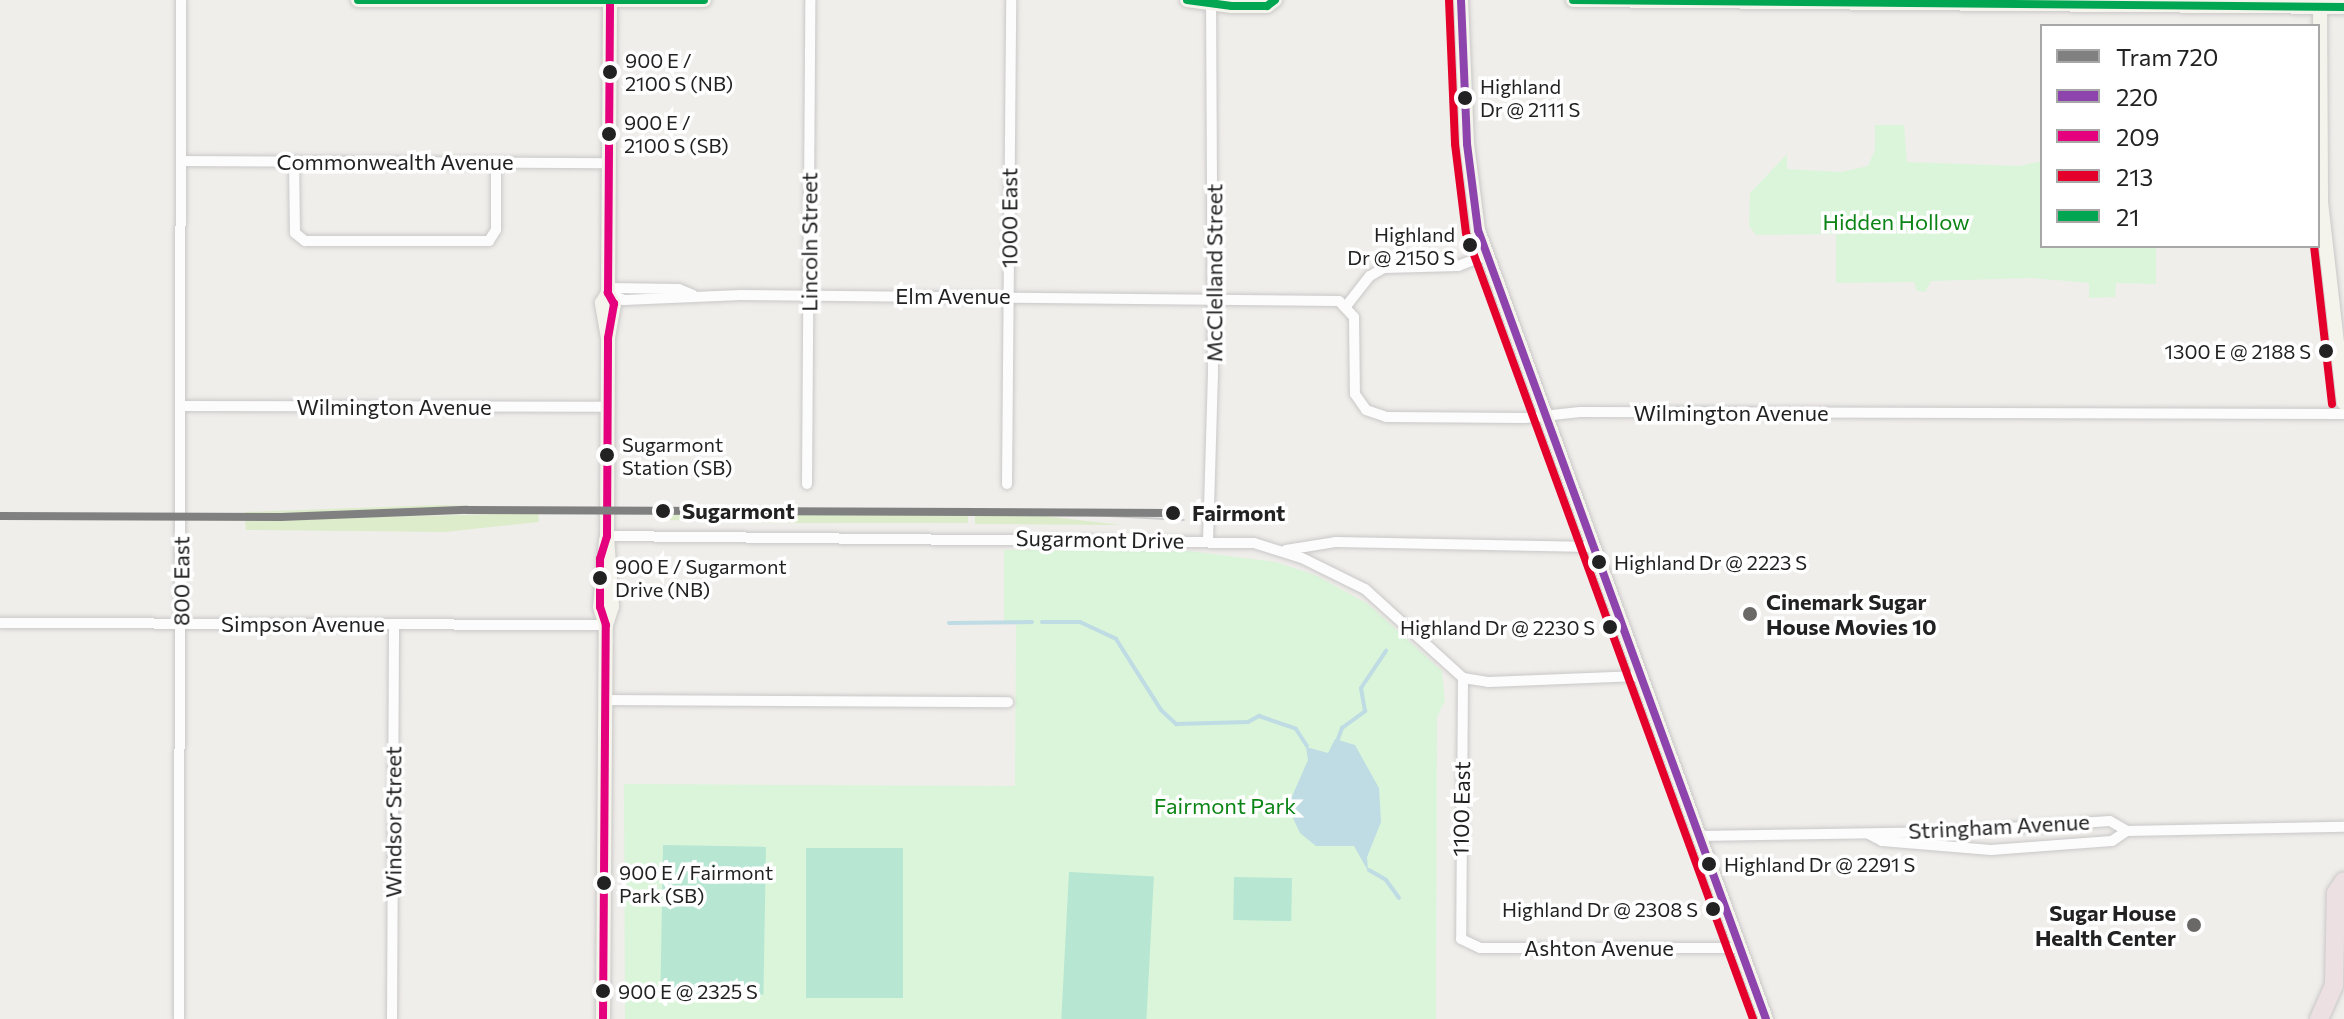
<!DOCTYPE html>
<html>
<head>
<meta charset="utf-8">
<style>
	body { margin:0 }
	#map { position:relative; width:2344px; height:1019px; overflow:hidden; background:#f0eeeb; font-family:Commissioner,sans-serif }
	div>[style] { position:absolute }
	.grass>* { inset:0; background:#ddeccb; transform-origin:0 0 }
	.park>* { inset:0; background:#daf5da }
	.pitch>* { inset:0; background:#b7e6d2; transform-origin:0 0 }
	.water>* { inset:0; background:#bfdbe3 }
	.stream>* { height:4px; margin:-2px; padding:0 2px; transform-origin:2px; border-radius:2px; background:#bfdbe3 }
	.roads { filter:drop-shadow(0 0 2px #c9c8c7) drop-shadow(0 0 2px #c9c8c7) }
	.street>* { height:10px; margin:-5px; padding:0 5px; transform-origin:5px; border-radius:5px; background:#fdfcfc }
	.secondary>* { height:14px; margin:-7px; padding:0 7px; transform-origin:7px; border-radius:7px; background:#f4f4ed }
	.highway>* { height:18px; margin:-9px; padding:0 9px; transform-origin:9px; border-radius:9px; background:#ece0e2 }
	.tram>* { height:2px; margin:-1px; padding:0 1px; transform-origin:1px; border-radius:1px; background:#ccc }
	.bus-1>* { height:8px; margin:-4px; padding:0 4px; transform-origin:4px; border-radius:4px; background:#8e44ad }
	.bus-2>* { height:8px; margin:-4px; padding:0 4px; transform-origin:4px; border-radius:4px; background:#e5007d }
	.bus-3>* { height:8px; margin:-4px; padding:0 4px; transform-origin:4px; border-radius:4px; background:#e4002b }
	.bus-4>* { height:8px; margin:-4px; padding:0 4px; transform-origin:4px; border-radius:4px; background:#00a651 }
	.tram-1>* { height:8px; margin:-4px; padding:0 4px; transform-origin:4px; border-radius:4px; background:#808080 }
	.dots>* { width:22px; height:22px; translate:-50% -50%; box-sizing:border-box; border:4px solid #fff; border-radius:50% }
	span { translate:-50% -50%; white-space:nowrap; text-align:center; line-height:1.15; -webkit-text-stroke:7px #fff; paint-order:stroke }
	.bus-label { font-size:20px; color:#222 }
	.left { translate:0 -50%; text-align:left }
	.right { translate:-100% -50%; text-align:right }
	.street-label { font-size:22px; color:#222 }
	.park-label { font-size:22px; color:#0c8416 }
	.stop-label { font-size:22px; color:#222; font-weight:700 }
	.poi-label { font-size:22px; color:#222; font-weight:700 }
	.legend { position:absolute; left:2040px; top:24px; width:280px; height:224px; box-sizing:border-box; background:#fff; border:2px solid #a7a7a7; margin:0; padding:10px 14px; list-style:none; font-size:24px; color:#222 }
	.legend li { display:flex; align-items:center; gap:16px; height:40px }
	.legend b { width:40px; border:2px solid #a7a7a7 }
</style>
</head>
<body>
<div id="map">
	<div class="grass">
		<div style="clip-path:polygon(439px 505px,540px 508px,245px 514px,245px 512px)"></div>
		<div style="clip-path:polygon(538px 513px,539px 522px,445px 532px,246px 530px,245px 520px)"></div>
		<div style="clip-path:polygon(781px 514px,781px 523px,668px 520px,668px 515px,678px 514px)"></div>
		<div style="left:788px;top:514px;width:180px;height:9px"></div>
		<div style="clip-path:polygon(975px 515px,1035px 515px,1122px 525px,975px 524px)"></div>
	</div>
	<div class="park">
		<div style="clip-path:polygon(1875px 125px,1904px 125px,1907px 162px,2020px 166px,2042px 161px,2042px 246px,2156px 246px,2156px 284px,2116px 283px,2115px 297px,2089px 298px,2089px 283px,2031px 278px,1931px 281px,1925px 292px,1917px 291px,1914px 282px,1836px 283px,1836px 234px,1756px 235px,1749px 226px,1750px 193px,1787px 154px,1787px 169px,1841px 172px,1868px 166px,1875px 150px)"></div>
		<div style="clip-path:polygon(1004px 550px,1189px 551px,1276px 562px,1315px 575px,1368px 604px,1442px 671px,1445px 701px,1437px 717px,1436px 1019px,625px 1019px,624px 784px,1015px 786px,1016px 622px,1004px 622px)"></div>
	</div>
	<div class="pitch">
		<div style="left:663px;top:845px;width:103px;height:148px;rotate:1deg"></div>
		<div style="left:806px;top:848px;width:97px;height:150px"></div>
		<div style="left:1069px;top:872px;width:85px;height:147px;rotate:3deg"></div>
		<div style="left:1234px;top:877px;width:58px;height:43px;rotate:1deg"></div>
	</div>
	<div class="water">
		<div style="clip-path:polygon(1335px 739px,1355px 745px,1379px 788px,1381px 822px,1367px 857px,1368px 871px,1354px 846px,1316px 846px,1300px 833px,1292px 816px,1290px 801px,1308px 760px,1306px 747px,1328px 753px)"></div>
	</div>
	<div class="stream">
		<div style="left:1042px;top:622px;width:38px"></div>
		<div style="left:1080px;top:622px;width:40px;rotate:25deg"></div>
		<div style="left:1116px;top:639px;width:84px;rotate:57.6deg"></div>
		<div style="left:1161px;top:710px;width:21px;rotate:43deg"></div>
		<div style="left:1176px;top:724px;width:72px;rotate:-1.6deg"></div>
		<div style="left:1248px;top:722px;width:13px;rotate:-29deg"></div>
		<div style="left:1259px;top:716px;width:39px;rotate:19deg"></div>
		<div style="left:1296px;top:729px;width:20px;rotate:57deg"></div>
		<div style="left:949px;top:623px;width:83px;rotate:-0.7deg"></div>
		<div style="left:1338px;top:739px;width:12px;rotate:-70deg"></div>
		<div style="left:1342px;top:728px;width:29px;rotate:-36deg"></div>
		<div style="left:1365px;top:711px;width:23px;rotate:-100deg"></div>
		<div style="left:1361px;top:688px;width:45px;rotate:-56deg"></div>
		<div style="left:1369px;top:870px;width:20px;rotate:30deg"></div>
		<div style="left:1386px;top:880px;width:22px;rotate:54deg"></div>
	</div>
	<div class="roads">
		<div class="street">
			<div style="left:182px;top:161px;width:427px;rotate:0.3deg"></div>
			<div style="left:294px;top:161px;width:72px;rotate:89.2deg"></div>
			<div style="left:295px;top:233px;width:13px;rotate:39deg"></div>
			<div style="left:305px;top:241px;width:184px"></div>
			<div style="left:489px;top:241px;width:13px;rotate:-58deg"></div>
			<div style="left:496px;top:230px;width:68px;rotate:-90deg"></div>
			<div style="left:608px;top:288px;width:71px;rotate:0.8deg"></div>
			<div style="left:679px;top:289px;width:15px;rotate:23deg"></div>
			<div style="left:608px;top:293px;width:17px;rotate:24deg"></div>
			<div style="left:624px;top:300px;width:117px;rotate:-2.4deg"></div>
			<div style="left:741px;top:295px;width:598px;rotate:0.57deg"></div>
			<div style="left:1339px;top:301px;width:22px;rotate:47deg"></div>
			<div style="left:1354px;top:317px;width:77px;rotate:89.3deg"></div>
			<div style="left:1355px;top:394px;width:19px;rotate:55deg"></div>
			<div style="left:1366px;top:410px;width:21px;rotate:19deg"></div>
			<div style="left:1386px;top:417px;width:139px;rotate:0.4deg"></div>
			<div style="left:1525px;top:418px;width:55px;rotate:-6.2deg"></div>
			<div style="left:1580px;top:412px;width:764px;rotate:0.15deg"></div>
			<div style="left:1347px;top:305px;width:37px;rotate:-52deg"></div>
			<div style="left:1370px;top:276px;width:16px;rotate:-30deg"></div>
			<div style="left:1384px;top:268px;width:74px;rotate:-1.5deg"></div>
			<div style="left:1458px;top:266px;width:31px;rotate:-21deg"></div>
			<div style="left:181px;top:406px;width:426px;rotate:0.1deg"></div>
			<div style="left:807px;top:484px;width:484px;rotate:-89.6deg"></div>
			<div style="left:1007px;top:484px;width:484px;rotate:-89.5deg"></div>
			<div style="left:607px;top:536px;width:647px;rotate:0.62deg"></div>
			<div style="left:1254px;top:543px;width:50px;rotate:17.4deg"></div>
			<div style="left:1302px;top:558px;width:70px;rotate:26.2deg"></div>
			<div style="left:1365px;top:589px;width:132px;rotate:42.2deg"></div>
			<div style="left:1463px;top:678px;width:25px;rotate:9deg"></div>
			<div style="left:1488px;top:682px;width:152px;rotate:-2.3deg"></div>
			<div style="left:1208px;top:541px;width:164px;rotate:-88.3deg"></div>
			<div style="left:1213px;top:377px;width:372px;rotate:-90.3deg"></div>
			<div style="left:1286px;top:550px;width:51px;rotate:-9.1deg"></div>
			<div style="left:1336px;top:542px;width:256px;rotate:1.1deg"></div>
			<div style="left:0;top:623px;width:606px;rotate:0.19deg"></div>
			<div style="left:1463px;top:678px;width:261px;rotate:90.4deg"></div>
			<div style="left:1461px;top:939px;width:21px;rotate:25deg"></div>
			<div style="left:1480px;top:948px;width:260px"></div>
			<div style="left:606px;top:700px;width:402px;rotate:0.3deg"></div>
			<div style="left:1869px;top:834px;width:15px;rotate:28deg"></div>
			<div style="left:1882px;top:841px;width:109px;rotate:4.7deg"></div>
			<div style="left:1991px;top:850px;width:121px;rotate:-4.3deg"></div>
			<div style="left:2112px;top:841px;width:18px;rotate:-34deg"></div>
			<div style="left:1698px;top:836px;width:253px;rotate:-0.9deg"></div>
			<div style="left:1951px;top:832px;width:159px;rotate:-4deg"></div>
			<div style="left:2110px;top:821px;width:20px;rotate:30deg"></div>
			<div style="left:2127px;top:831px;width:217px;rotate:-1.1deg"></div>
			<div style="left:179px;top:1019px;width:1019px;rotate:-89.89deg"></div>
			<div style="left:392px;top:1019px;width:395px;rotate:-89.7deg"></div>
		</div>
		<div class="secondary">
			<div style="left:358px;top:0;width:346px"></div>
			<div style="left:1187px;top:0;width:45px;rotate:7.6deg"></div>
			<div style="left:1232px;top:6px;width:35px"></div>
			<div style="left:1267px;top:6px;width:10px;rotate:-37deg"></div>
			<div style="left:1461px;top:0;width:144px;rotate:87.6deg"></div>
			<div style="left:1467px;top:144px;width:87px;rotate:82.7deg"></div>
			<div style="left:1478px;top:230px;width:840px;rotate:69.95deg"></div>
			<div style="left:1573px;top:0;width:771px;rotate:0.52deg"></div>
			<div style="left:2320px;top:0;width:202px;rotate:89.7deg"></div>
			<div style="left:2321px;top:202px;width:202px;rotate:83.5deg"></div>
			<div style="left:608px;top:338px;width:35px;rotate:-80deg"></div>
			<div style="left:614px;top:304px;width:13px;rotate:-119deg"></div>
			<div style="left:608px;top:293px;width:293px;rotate:-89.6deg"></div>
			<div style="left:606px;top:540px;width:67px;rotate:95.1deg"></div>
			<div style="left:600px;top:607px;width:19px;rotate:72deg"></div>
			<div style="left:603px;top:1019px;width:394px;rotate:-89.6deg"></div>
			<div style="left:606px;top:625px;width:20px;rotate:-72deg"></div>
			<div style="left:612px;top:606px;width:70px;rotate:-94.1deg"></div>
			<div style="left:607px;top:536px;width:198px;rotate:-89.7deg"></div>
			<div style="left:608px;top:338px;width:36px;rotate:-100deg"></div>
			<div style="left:602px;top:303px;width:12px;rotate:-59deg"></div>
		</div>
		<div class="highway">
			<div style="left:2319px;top:1019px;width:37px;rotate:-66deg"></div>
			<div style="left:2334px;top:985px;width:92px;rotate:-88.8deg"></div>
			<div style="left:2336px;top:893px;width:14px;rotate:-56deg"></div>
		</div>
	</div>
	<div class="tram">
		<div style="left:1033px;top:512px;width:151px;rotate:3deg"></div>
	</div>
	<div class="bus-1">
		<div style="left:1461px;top:0;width:144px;rotate:87.6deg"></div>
		<div style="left:1467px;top:144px;width:87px;rotate:82.7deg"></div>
		<div style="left:1478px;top:230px;width:840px;rotate:69.95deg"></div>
	</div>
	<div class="bus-2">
		<div style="left:603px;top:1019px;width:394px;rotate:-89.6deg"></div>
		<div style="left:606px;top:625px;width:19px;rotate:-108deg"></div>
		<div style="left:600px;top:607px;width:48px;rotate:-90deg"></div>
		<div style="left:600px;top:559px;width:24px;rotate:-73deg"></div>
		<div style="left:607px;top:536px;width:198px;rotate:-89.7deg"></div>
		<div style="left:608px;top:338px;width:35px;rotate:-80deg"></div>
		<div style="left:614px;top:304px;width:13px;rotate:-119deg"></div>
		<div style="left:608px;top:293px;width:293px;rotate:-89.6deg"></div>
	</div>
	<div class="bus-3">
		<div style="left:1449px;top:0;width:144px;rotate:87.6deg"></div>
		<div style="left:1455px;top:144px;width:90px;rotate:83deg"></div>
		<div style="left:1466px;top:233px;width:837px;rotate:69.94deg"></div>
		<div style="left:2314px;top:246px;width:159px;rotate:83.5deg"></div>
	</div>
	<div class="bus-4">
		<div style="left:358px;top:0;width:346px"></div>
		<div style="left:1187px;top:0;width:45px;rotate:7.6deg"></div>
		<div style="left:1232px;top:6px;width:35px"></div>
		<div style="left:1267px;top:6px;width:10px;rotate:-37deg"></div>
		<div style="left:1573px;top:0;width:771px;rotate:0.52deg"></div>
	</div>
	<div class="tram-1">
		<div style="left:0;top:516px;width:281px;rotate:0.2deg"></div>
		<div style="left:281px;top:517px;width:186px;rotate:-2.2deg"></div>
		<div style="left:467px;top:510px;width:706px;rotate:0.24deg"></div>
	</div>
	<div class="dots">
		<div style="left:610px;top:72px;background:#222"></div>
		<div style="left:1465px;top:98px;background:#222"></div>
		<div style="left:609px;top:134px;background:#222"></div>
		<div style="left:1470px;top:245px;background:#222"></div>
		<div style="left:2326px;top:351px;background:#222"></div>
		<div style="left:607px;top:455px;background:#222"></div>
		<div style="left:663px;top:511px;background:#222"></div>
		<div style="left:1173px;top:513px;background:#222"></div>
		<div style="left:1599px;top:562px;background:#222"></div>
		<div style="left:600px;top:578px;background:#222"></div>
		<div style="left:1750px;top:614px;background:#6a6968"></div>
		<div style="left:1610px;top:627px;background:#222"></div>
		<div style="left:1709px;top:864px;background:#222"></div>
		<div style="left:604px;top:883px;background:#222"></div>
		<div style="left:1713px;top:909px;background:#222"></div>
		<div style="left:2194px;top:925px;background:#6a6968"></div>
		<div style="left:603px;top:991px;background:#222"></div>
	</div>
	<div class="bus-label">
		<span class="left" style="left:625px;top:72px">900 E /<br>2100 S (NB)</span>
		<span class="left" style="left:1480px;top:98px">Highland<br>Dr @ 2111 S</span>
		<span class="left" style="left:624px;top:134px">900 E /<br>2100 S (SB)</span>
		<span class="right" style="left:1455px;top:246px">Highland<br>Dr @ 2150 S</span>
		<span class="right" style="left:2311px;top:351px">1300 E @ 2188 S</span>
		<span class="left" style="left:622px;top:456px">Sugarmont<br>Station (SB)</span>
		<span class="left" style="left:1614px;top:562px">Highland Dr @ 2223 S</span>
		<span class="left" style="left:615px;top:578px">900 E / Sugarmont<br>Drive (NB)</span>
		<span class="right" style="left:1595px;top:627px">Highland Dr @ 2230 S</span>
		<span class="left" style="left:1724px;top:864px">Highland Dr @ 2291 S</span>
		<span class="left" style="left:619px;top:884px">900 E / Fairmont<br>Park (SB)</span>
		<span class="right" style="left:1698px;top:909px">Highland Dr @ 2308 S</span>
		<span class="left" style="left:618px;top:991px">900 E @ 2325 S</span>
	</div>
	<div class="street-label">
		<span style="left:395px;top:162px">Commonwealth Avenue</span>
		<span style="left:1009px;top:218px;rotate:-90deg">1000 East</span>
		<span style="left:809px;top:242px;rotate:-90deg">Lincoln Street</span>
		<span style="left:1214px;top:273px;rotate:-90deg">McClelland Street</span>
		<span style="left:953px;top:296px">Elm Avenue</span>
		<span style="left:394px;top:407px">Wilmington Avenue</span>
		<span style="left:1731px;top:413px">Wilmington Avenue</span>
		<span style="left:1100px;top:539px;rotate:1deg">Sugarmont Drive</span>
		<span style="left:181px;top:581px;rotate:-90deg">800 East</span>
		<span style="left:303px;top:624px">Simpson Avenue</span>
		<span style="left:1461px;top:809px;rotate:-89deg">1100 East</span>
		<span style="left:393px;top:822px;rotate:-90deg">Windsor Street</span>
		<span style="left:1999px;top:826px;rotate:-3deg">Stringham Avenue</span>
		<span style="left:1599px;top:948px">Ashton Avenue</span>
	</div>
	<div class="park-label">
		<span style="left:1896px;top:222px">Hidden Hollow</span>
		<span style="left:1225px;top:806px">Fairmont Park</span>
	</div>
	<div class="stop-label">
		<span class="left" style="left:682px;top:511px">Sugarmont</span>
		<span class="left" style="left:1192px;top:513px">Fairmont</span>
	</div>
	<div class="poi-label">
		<span class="left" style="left:1766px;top:614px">Cinemark Sugar<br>House Movies 10</span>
		<span class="right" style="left:2176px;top:925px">Sugar House<br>Health Center</span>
	</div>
	<ul class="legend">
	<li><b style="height:10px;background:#808080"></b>Tram 720</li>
	<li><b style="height:10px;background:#8e44ad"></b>220</li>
	<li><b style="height:10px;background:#e5007d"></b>209</li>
	<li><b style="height:10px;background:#e4002b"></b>213</li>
	<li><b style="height:10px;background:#00a651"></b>21</li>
	</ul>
</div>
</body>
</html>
